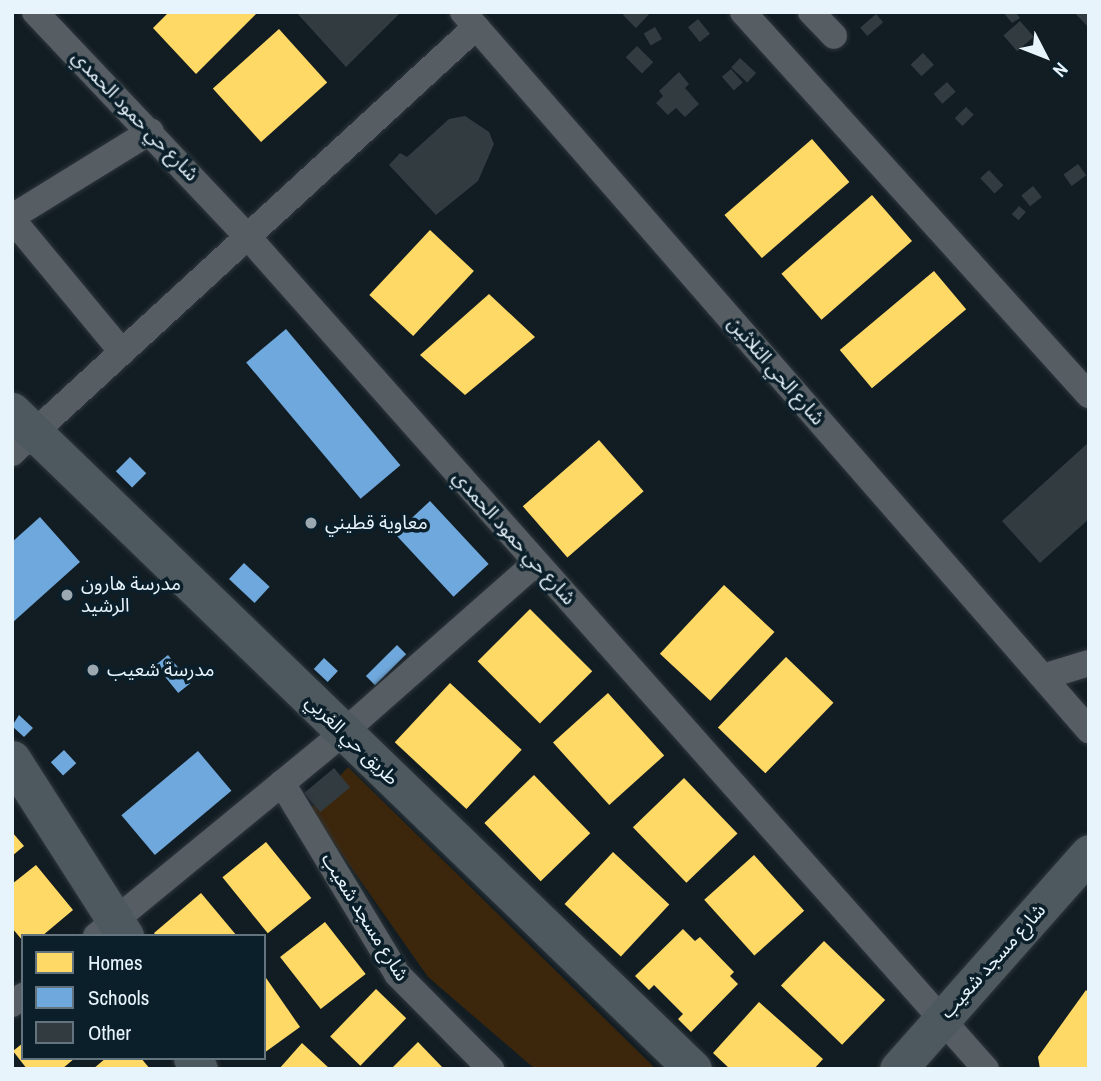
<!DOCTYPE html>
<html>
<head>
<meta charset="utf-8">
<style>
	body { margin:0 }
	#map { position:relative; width:1101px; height:1081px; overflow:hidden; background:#121d23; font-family:"Archivo Narrow","Noto Sans Arabic",sans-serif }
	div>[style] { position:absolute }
	.green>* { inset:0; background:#3c270d }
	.homes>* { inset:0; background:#ffd966; transform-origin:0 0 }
	.schools>* { inset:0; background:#6fa8dc; transform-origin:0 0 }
	.building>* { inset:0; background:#323b40; transform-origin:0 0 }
	.roads { filter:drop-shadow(0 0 2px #2e363b) drop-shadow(0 0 2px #2e363b) }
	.street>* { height:26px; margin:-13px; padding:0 13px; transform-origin:13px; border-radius:13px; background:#565e63 }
	.secondary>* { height:37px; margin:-18.5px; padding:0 18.5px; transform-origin:18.5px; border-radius:18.5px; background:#4e595f }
	.dots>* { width:19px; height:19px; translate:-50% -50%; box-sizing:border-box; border:4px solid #0b1f2a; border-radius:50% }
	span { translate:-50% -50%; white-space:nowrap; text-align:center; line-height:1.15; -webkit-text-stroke:7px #0b1f2a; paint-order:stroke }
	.street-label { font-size:19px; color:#e8f4fc }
	.poi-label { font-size:19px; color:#e8f4fc }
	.left { translate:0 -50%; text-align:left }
	.frame { position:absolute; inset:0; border:14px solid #e8f4fc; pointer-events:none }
	.legend { position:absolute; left:21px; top:934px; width:245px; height:126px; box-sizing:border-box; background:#0b1f2a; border:2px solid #63747e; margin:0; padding:9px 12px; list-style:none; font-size:21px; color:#e8f4fc }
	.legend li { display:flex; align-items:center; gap:14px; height:35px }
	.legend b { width:35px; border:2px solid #63747e }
	.north { position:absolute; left:1010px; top:21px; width:70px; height:70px; -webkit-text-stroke:5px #0b1f2a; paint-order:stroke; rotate:132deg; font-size:19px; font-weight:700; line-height:28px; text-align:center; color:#e8f4fc }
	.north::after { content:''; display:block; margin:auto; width:24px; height:32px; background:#e8f4fc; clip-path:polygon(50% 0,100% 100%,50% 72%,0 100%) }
</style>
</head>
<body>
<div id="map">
	<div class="green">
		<div style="clip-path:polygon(348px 767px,656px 1069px,535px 1069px,428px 977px,310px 809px)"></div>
	</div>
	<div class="homes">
		<div style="clip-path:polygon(169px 12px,258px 12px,196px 74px,153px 28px)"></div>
		<div style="left:279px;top:29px;width:72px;height:89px;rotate:48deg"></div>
		<div style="left:812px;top:139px;width:57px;height:116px;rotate:49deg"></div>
		<div style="left:872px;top:195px;width:61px;height:120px;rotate:49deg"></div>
		<div style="left:430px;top:230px;width:60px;height:89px;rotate:43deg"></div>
		<div style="left:934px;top:271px;width:50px;height:123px;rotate:50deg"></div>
		<div style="clip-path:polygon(489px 294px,535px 337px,465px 395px,420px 355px)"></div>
		<div style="left:599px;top:440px;width:68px;height:101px;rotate:49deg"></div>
		<div style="left:724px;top:585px;width:69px;height:94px;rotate:43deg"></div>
		<div style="left:530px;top:609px;width:88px;height:74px;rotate:45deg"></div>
		<div style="left:786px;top:657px;width:66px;height:98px;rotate:44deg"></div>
		<div style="left:450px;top:683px;width:98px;height:81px;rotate:43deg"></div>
		<div style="left:608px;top:693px;width:84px;height:74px;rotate:48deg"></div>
		<div style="left:534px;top:775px;width:81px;height:69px;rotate:46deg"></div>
		<div style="left:684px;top:778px;width:77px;height:71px;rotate:46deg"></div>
		<div style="clip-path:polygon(12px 832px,24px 846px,12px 856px)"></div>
		<div style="left:266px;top:842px;width:72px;height:56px;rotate:51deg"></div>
		<div style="left:613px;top:852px;width:77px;height:71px;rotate:43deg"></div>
		<div style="left:754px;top:855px;width:75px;height:67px;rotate:48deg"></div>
		<div style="clip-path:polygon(36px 865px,73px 910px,42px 936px,23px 936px,23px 941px,12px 928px,12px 884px)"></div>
		<div style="clip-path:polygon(201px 893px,237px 936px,156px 936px,154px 933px)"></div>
		<div style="left:325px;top:922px;width:66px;height:57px;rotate:52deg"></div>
		<div style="clip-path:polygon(683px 929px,695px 941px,700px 937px,734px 972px,730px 976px,738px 984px,691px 1032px,678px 1019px,683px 1014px,654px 985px,649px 990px,635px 976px)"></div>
		<div style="left:824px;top:941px;width:85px;height:62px;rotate:44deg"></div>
		<div style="clip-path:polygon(264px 975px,300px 1027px,264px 1053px)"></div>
		<div style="left:376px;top:989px;width:42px;height:66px;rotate:44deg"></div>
		<div style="clip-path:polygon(1086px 990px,1089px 993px,1089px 1069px,1040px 1069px,1038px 1057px)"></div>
		<div style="clip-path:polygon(759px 1002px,823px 1059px,814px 1069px,730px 1069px,713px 1053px)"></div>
		<div style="clip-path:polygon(418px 1042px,444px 1069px,391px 1069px)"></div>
		<div style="clip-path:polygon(23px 1043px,23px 1058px,75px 1058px,62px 1069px,27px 1069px,13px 1051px)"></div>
		<div style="clip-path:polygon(302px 1043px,330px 1069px,279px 1069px)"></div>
		<div style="clip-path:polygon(106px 1058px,141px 1058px,150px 1069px,93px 1069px)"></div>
	</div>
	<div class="schools">
		<div style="left:286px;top:329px;width:178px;height:52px;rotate:50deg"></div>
		<div style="left:130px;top:457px;width:23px;height:20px;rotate:45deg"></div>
		<div style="left:430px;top:501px;width:86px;height:48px;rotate:47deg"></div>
		<div style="clip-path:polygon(40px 517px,80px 562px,12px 623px,12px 542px)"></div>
		<div style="left:244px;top:563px;width:35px;height:22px;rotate:43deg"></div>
		<div style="left:397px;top:645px;width:13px;height:44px;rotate:45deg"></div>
		<div style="left:168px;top:655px;width:36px;height:16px;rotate:51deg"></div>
		<div style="left:324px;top:658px;width:19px;height:15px;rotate:43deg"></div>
		<div style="clip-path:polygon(19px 715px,33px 728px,24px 737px,12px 726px)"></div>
		<div style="left:64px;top:750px;width:18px;height:18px;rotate:47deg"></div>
		<div style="left:198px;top:751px;width:52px;height:100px;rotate:50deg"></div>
	</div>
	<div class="building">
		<div style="clip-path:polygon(296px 12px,401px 12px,346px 67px)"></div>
		<div style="clip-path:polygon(625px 12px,651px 12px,636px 28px,623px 15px)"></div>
		<div style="clip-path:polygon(1003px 12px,1015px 12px,1020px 18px,1012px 23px)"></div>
		<div style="clip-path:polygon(1074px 12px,1089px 12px,1089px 28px)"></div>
		<div style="left:876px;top:14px;width:11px;height:21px;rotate:49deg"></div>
		<div style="left:698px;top:19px;width:19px;height:13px;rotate:51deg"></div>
		<div style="left:1020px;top:21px;width:21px;height:22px;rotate:49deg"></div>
		<div style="left:655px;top:27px;width:14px;height:13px;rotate:60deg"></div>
		<div style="left:637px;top:46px;width:23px;height:16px;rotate:45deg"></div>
		<div style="left:923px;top:53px;width:16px;height:17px;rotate:47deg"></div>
		<div style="left:740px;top:58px;width:22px;height:13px;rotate:43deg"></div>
		<div style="left:731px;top:69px;width:18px;height:12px;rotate:49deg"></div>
		<div style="clip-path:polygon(679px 72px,689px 84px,685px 88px,699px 104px,685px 117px,676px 108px,668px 115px,656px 103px,663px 96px,659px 91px)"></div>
		<div style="left:947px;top:82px;width:13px;height:18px;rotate:48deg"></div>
		<div style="left:966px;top:107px;width:11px;height:16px;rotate:45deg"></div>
		<div style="clip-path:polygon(465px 116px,489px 132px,494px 144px,478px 181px,436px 215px,389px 165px,400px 153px,407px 157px,449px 119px)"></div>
		<div style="left:1078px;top:164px;width:14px;height:18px;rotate:54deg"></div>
		<div style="left:989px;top:170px;width:21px;height:12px;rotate:47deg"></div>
		<div style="left:1033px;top:186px;width:14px;height:15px;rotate:51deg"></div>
		<div style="left:1019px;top:206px;width:9px;height:11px;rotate:41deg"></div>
		<div style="clip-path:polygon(1089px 442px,1089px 519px,1040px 563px,1002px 521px)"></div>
		<div style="left:334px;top:768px;width:25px;height:39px;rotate:50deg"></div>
	</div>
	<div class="roads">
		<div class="street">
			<div style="left:35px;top:12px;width:310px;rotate:46.6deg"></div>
			<div style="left:248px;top:237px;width:1112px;rotate:48.43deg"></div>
			<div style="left:463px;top:12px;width:953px;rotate:48.92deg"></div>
			<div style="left:743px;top:12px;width:516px;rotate:47.91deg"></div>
			<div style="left:811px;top:12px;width:33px;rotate:46deg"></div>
			<div style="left:12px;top:217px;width:163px;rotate:-31.7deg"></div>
			<div style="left:12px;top:219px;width:173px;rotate:50.4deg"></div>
			<div style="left:12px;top:453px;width:630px;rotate:-42.56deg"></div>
			<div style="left:1043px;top:677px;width:48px;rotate:-16.9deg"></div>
			<div style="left:282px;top:783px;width:223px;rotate:58.9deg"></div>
			<div style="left:397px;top:974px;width:134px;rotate:45.3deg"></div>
			<div style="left:96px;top:936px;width:321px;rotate:-39.4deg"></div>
			<div style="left:344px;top:732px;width:256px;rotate:-41.4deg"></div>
			<div style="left:12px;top:1004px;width:14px;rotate:-36deg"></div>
		</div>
		<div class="secondary">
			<div style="left:12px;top:411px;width:947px;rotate:44.02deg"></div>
			<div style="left:12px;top:759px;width:210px;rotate:57.4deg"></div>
			<div style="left:192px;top:1058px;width:13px;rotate:58deg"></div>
			<div style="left:898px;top:1069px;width:288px;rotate:-48.5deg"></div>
		</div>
	</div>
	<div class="dots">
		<div style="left:311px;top:523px;background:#9da9b0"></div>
		<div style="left:67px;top:595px;background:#9da9b0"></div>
		<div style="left:93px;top:670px;background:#9da9b0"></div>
	</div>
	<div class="street-label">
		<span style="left:135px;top:116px;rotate:46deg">شارع حي حمود الحمدي</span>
		<span style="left:776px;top:371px;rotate:49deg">شارع الحي الثلاثين</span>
		<span style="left:514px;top:538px;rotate:48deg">شارع حي حمود الحمدي</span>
		<span style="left:352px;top:740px;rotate:44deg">طريق حي الغربي</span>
		<span style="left:365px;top:917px;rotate:58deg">شارع مسجد شعيب</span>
		<span style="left:993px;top:961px;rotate:-48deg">شارع مسجد شعيب</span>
	</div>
	<div class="poi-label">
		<span class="left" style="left:325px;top:523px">معاوية قطيني</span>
		<span class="left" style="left:81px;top:595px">مدرسة هارون<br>الرشيد</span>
		<span class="left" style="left:107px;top:670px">مدرسة شعيب</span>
	</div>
	<div class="frame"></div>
	<ul class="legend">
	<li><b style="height:19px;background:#ffd966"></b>Homes</li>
	<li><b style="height:19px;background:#6fa8dc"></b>Schools</li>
	<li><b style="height:19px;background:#323b40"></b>Other</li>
	</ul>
	<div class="north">N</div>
</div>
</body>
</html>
